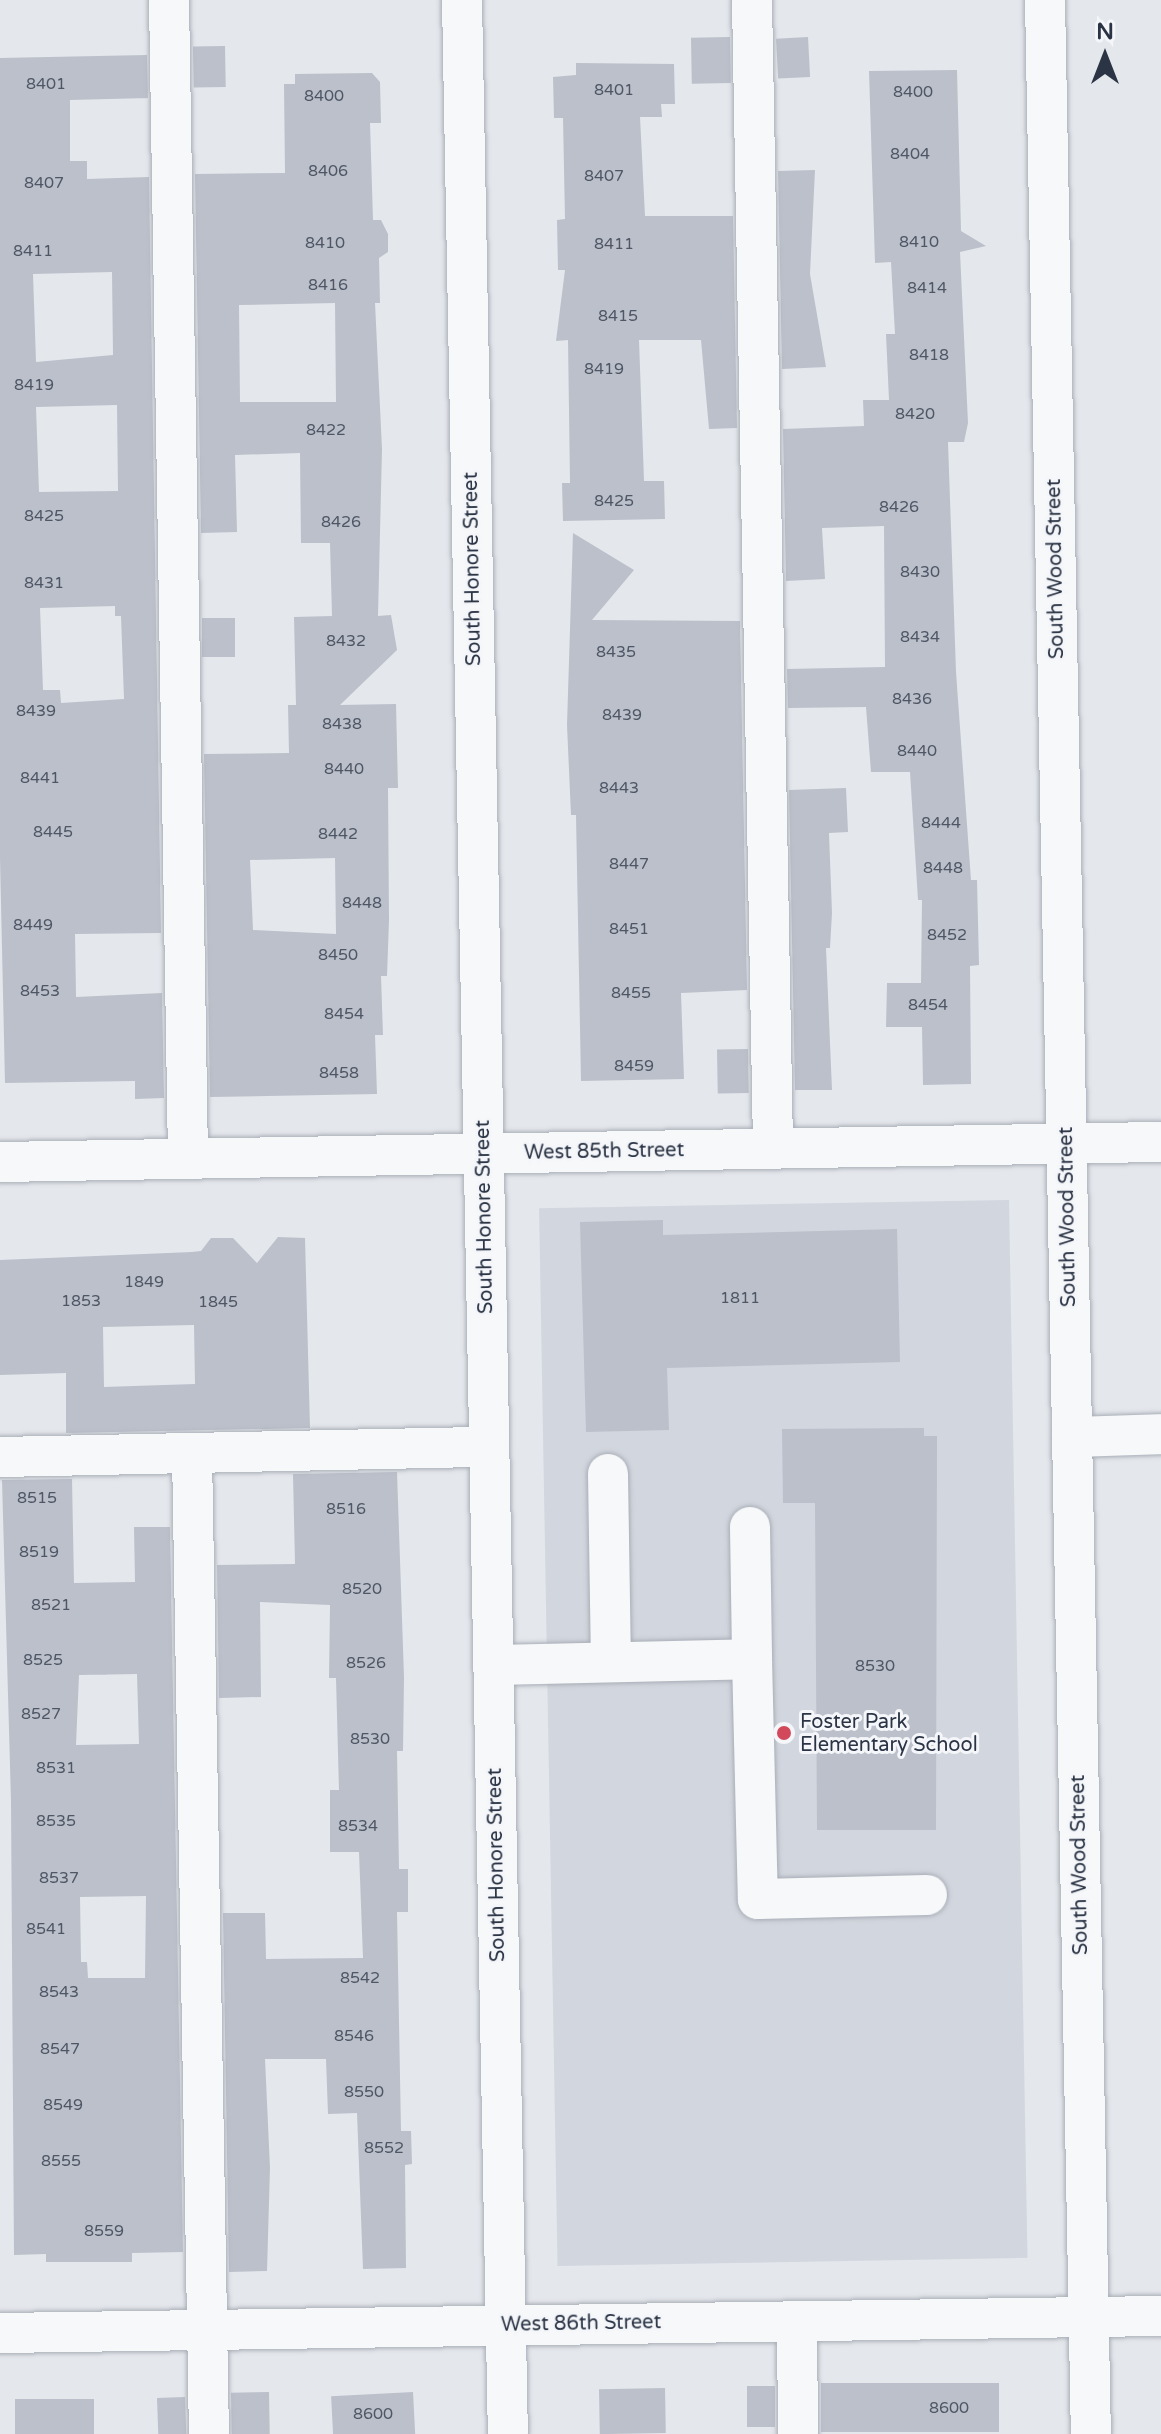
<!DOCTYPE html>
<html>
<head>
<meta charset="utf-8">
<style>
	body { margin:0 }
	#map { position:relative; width:1161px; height:2434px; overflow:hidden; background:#e4e7ec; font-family:"Varela Round",sans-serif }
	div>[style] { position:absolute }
	.built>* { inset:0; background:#d2d6de; transform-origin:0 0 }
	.building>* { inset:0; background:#bbc0ca; transform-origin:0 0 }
	.roads { filter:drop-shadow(0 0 2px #a9aeb7) drop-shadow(0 0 2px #a9aeb7) }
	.minor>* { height:40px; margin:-20px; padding:0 20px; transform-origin:20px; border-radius:20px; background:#f7f8fa }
	.dots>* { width:22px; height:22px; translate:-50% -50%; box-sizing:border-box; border:4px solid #f4f6f9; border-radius:50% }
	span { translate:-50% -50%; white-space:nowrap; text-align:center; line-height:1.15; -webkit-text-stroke:6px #f4f6f9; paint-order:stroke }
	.number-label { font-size:16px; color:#4f5766 }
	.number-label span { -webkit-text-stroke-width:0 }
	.street-label { font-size:20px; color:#2b3445 }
	.poi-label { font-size:20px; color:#2b3445 }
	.left { translate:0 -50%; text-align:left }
	.north { position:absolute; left:1065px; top:16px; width:80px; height:80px; -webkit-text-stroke:6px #f4f6f9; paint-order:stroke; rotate:0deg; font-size:22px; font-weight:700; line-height:32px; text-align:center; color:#2b3445 }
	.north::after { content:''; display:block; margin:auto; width:28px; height:36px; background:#2b3445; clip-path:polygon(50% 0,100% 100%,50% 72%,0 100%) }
</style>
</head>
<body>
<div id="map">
	<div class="built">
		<div style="left:1009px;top:1200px;width:1058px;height:470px;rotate:89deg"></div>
	</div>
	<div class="building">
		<div style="left:730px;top:37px;width:46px;height:39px;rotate:89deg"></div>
		<div style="left:808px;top:37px;width:40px;height:32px;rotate:87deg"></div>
		<div style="left:225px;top:46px;width:41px;height:32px;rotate:89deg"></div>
		<div style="clip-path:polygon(evenodd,147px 55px,148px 98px,70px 100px,70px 161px,87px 161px,87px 179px,149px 177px,161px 933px,75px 934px,76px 997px,162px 993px,164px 1098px,135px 1099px,135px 1081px,5px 1083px,0 858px,0 58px,147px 55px,112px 272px,113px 355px,36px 362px,33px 274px,112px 272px,147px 55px,117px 405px,118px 491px,39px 492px,36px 407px,117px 405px,147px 55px,115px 606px,115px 616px,121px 616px,124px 699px,61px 703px,60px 690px,43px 690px,40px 608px,115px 606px)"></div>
		<div style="clip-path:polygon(576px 63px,674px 64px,675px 104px,661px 104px,662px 117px,640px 117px,645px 216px,733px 216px,737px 428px,709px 429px,701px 340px,639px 340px,644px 481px,664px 481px,665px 519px,563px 521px,562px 483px,570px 483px,568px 340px,556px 341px,565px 270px,558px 270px,557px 220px,565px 219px,563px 118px,554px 118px,553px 77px,576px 75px)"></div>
		<div style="clip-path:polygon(957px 70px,961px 231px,986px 246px,960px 252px,968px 423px,964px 442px,948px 442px,956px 672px,971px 880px,977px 880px,979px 965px,970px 966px,971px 1084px,923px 1085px,922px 1027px,886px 1027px,887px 983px,921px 983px,922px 900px,918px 900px,910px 772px,871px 772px,866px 707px,788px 708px,787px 669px,885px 667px,884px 526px,822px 528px,825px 579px,786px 581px,783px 429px,864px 426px,863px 400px,889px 400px,886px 334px,895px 334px,891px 262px,875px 263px,869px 71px)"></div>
		<div style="clip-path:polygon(evenodd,372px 73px,380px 82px,381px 123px,370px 123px,373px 220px,381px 220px,388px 234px,388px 252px,379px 258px,380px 303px,375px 303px,382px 449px,378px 616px,391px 615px,397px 650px,340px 705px,396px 704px,398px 788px,388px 788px,389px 920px,387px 976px,381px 976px,383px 1035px,375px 1035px,377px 1094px,210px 1097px,204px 754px,289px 753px,288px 705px,296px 705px,294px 617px,332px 616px,330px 543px,301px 543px,300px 453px,235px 455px,237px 532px,201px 533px,195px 174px,285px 173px,284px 84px,295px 84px,295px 74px,372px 73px,335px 303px,336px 402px,240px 402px,239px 305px,335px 303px,372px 73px,335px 858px,336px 934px,253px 930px,250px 860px,335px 858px)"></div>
		<div style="clip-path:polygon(815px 170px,810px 274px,826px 367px,782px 369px,778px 171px)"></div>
		<div style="clip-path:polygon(573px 533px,634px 570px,592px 620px,740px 621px,747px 990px,681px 993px,684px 1079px,581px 1081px,576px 815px,571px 815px,567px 725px)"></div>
		<div style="left:202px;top:618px;width:33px;height:39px"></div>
		<div style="clip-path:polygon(846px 788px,848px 832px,829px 833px,832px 913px,830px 948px,826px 948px,832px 1090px,795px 1090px,789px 790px)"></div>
		<div style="left:748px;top:1049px;width:44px;height:31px;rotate:89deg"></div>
		<div style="clip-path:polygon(663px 1220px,663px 1235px,897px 1229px,900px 1362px,667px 1368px,669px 1430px,586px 1432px,580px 1222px)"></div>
		<div style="clip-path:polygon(evenodd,278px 1237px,305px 1238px,310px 1428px,66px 1433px,66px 1373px,0 1375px,0 1260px,192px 1252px,201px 1251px,211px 1238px,233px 1238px,257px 1263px,278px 1237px,194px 1325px,195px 1384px,104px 1387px,103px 1327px,194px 1325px)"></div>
		<div style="clip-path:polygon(924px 1428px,924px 1436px,937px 1436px,936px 1830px,817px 1830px,815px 1503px,783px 1503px,782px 1429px)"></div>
		<div style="clip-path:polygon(397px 1472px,404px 1677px,403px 1751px,397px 1751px,399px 1869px,408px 1869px,408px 1912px,397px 1912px,401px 2131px,411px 2131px,412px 2164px,405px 2165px,406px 2268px,363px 2269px,357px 2113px,328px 2114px,326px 2059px,265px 2059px,270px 2168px,267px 2271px,229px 2272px,223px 1913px,265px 1913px,266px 1959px,363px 1958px,359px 1852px,330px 1852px,330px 1790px,339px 1790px,336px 1678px,329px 1678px,330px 1605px,260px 1602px,261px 1697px,219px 1698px,217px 1565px,295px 1564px,293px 1474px)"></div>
		<div style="clip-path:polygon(evenodd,72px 1479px,74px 1583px,135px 1582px,134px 1527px,170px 1527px,183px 2252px,132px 2253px,132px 2262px,46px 2262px,46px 2254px,14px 2255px,11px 1801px,2px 1480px,72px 1479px,137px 1674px,139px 1744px,76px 1745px,79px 1675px,137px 1674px,72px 1479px,146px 1896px,145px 1978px,88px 1978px,87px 1962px,81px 1962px,80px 1897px,146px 1896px)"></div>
		<div style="left:999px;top:2383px;width:49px;height:178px;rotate:90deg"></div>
		<div style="left:775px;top:2386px;width:41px;height:28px;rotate:90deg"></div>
		<div style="left:665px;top:2388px;width:45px;height:66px;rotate:89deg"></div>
		<div style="left:269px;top:2392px;width:42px;height:38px;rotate:89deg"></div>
		<div style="left:413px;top:2392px;width:42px;height:82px;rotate:87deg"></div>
		<div style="left:185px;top:2397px;width:37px;height:28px;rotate:88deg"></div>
		<div style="left:94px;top:2399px;width:35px;height:79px;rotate:90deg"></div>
	</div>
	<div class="roads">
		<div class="minor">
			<div style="left:169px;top:0;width:1158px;rotate:89.06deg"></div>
			<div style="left:462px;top:0;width:2434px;rotate:88.92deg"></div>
			<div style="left:752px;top:0;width:1149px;rotate:88.95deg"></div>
			<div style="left:1045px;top:0;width:2434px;rotate:88.92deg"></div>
			<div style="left:0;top:1162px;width:1161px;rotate:-0.99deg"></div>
			<div style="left:1072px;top:1437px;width:89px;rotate:-1.9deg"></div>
			<div style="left:192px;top:1453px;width:981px;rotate:89.01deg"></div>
			<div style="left:0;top:1457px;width:489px;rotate:-1.2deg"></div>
			<div style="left:608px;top:1474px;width:188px;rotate:89.1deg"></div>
			<div style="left:750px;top:1527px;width:132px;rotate:89.1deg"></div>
			<div style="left:494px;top:1665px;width:258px;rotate:-1.3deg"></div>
			<div style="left:752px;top:1659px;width:240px;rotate:88.6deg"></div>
			<div style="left:758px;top:1899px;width:169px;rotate:-1.4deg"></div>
			<div style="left:797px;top:2321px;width:113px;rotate:89.5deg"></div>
			<div style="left:0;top:2333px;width:1161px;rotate:-0.84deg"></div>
		</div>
	</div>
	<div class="dots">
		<div style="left:784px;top:1733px;background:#d1495b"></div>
	</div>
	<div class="number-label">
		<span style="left:46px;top:84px">8401</span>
		<span style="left:614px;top:90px">8401</span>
		<span style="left:913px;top:92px">8400</span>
		<span style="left:324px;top:96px">8400</span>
		<span style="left:910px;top:154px">8404</span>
		<span style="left:328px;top:171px">8406</span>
		<span style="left:604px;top:176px">8407</span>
		<span style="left:44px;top:183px">8407</span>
		<span style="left:919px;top:242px">8410</span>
		<span style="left:325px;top:243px">8410</span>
		<span style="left:614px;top:244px">8411</span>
		<span style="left:33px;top:251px">8411</span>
		<span style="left:328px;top:285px">8416</span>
		<span style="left:927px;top:288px">8414</span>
		<span style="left:618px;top:316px">8415</span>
		<span style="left:929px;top:355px">8418</span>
		<span style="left:604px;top:369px">8419</span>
		<span style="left:34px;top:385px">8419</span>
		<span style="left:915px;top:414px">8420</span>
		<span style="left:326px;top:430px">8422</span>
		<span style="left:614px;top:501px">8425</span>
		<span style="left:899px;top:507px">8426</span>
		<span style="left:44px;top:516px">8425</span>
		<span style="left:341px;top:522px">8426</span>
		<span style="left:920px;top:572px">8430</span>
		<span style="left:44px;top:583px">8431</span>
		<span style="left:920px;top:637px">8434</span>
		<span style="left:346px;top:641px">8432</span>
		<span style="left:616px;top:652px">8435</span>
		<span style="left:912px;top:699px">8436</span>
		<span style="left:36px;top:711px">8439</span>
		<span style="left:622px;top:715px">8439</span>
		<span style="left:342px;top:724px">8438</span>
		<span style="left:917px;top:751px">8440</span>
		<span style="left:344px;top:769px">8440</span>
		<span style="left:40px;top:778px">8441</span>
		<span style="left:619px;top:788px">8443</span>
		<span style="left:941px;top:823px">8444</span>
		<span style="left:53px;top:832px">8445</span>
		<span style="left:338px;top:834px">8442</span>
		<span style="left:629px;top:864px">8447</span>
		<span style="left:943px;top:868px">8448</span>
		<span style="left:362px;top:903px">8448</span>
		<span style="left:33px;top:925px">8449</span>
		<span style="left:629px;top:929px">8451</span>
		<span style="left:947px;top:935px">8452</span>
		<span style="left:338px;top:955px">8450</span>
		<span style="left:40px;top:991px">8453</span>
		<span style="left:631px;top:993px">8455</span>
		<span style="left:928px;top:1005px">8454</span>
		<span style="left:344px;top:1014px">8454</span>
		<span style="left:634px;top:1066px">8459</span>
		<span style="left:339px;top:1073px">8458</span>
		<span style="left:144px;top:1282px">1849</span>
		<span style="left:740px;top:1298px">1811</span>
		<span style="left:81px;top:1301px">1853</span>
		<span style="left:218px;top:1302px">1845</span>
		<span style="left:37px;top:1498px">8515</span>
		<span style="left:346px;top:1509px">8516</span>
		<span style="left:39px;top:1552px">8519</span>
		<span style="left:362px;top:1589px">8520</span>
		<span style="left:51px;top:1605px">8521</span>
		<span style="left:43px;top:1660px">8525</span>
		<span style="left:366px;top:1663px">8526</span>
		<span style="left:875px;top:1666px">8530</span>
		<span style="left:41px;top:1714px">8527</span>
		<span style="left:370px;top:1739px">8530</span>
		<span style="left:56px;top:1768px">8531</span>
		<span style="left:56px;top:1821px">8535</span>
		<span style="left:358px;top:1826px">8534</span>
		<span style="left:59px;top:1878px">8537</span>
		<span style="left:46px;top:1929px">8541</span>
		<span style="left:360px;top:1978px">8542</span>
		<span style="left:59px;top:1992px">8543</span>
		<span style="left:354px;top:2036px">8546</span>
		<span style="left:60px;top:2049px">8547</span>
		<span style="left:364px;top:2092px">8550</span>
		<span style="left:63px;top:2105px">8549</span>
		<span style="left:384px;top:2148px">8552</span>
		<span style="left:61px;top:2161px">8555</span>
		<span style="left:104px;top:2231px">8559</span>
		<span style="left:949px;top:2408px">8600</span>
		<span style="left:373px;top:2414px">8600</span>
	</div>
	<div class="street-label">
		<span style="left:473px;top:569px;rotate:-91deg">South Honore Street</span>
		<span style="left:1056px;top:569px;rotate:-91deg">South Wood Street</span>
		<span style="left:604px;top:1152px;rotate:-1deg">West 85th Street</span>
		<span style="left:485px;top:1217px;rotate:-91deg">South Honore Street</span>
		<span style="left:1068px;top:1217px;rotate:-91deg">South Wood Street</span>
		<span style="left:497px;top:1865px;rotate:-91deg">South Honore Street</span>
		<span style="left:1080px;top:1865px;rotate:-91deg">South Wood Street</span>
		<span style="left:581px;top:2324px;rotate:-1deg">West 86th Street</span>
	</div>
	<div class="poi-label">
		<span class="left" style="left:800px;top:1734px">Foster Park<br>Elementary School</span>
	</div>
	<div class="north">N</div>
</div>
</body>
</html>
